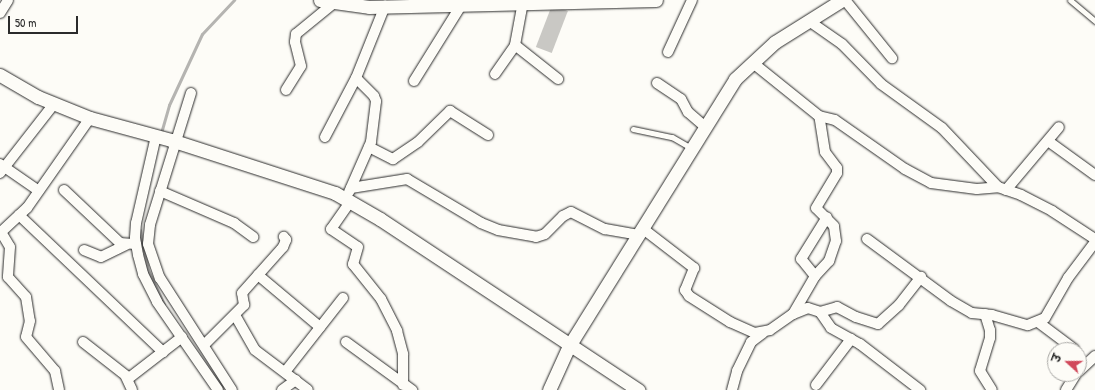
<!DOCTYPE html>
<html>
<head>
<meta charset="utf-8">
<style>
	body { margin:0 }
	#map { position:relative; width:1095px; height:390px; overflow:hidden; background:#fdfcf7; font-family:"Patrick Hand","Playpen Sans Deva",sans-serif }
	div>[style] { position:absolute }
	.stream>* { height:3px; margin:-1.5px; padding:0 1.5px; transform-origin:1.5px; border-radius:1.5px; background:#b5b4b1 }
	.building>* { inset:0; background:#c9c8c4; transform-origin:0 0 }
	.roads { filter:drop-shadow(0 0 1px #2b2b2b) drop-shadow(0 0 1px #2b2b2b) }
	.service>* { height:5px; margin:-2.5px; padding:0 2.5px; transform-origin:2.5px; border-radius:2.5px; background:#fdfcf7 }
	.minor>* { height:10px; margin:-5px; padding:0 5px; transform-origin:5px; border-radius:5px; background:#fdfcf7 }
	.tertiary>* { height:13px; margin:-6.5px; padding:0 6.5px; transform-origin:6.5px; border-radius:6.5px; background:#fdfcf7 }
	span { translate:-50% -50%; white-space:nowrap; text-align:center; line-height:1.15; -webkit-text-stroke:3px #fdfcf7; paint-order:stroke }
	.north { position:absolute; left:1047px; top:342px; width:40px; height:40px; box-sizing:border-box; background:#fdfcf7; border:1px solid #a9a8a5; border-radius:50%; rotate:291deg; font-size:11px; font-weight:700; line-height:16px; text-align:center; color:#2b2b2b }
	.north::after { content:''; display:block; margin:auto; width:14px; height:18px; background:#d1495b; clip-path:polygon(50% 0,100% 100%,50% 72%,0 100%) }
	.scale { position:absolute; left:8px; top:16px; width:70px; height:18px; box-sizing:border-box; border:2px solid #2b2b2b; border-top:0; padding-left:5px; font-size:12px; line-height:14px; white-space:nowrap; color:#2b2b2b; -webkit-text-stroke:3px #fdfcf7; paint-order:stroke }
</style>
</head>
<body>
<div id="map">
	<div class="stream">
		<div style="left:161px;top:133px;width:29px;rotate:-74deg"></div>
		<div style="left:169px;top:105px;width:78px;rotate:-65.1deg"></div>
		<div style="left:202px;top:34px;width:47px;rotate:-46.7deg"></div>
		<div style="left:140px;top:230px;width:41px;rotate:78.7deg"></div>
		<div style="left:148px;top:270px;width:38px;rotate:65deg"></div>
	</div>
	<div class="building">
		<div style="left:552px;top:5px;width:17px;height:45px;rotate:21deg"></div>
	</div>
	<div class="roads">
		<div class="service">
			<div style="left:1070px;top:0;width:33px;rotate:40deg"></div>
			<div style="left:633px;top:129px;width:40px;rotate:12deg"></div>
			<div style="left:672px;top:137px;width:22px;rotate:30deg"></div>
		</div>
		<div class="minor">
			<div style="left:845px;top:0;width:75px;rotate:51deg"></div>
			<div style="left:0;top:13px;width:15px;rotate:-58deg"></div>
			<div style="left:809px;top:21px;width:40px;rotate:34.9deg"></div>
			<div style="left:842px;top:44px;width:56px;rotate:45.7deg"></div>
			<div style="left:881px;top:84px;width:75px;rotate:35.8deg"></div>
			<div style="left:942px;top:128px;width:81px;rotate:46.5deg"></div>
			<div style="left:515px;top:45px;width:55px;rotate:38.3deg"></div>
			<div style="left:668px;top:52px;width:57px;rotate:-65.2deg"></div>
			<div style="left:753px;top:63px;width:85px;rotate:38.8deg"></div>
			<div style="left:819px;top:116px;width:16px;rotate:14deg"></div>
			<div style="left:835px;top:120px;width:85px;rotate:35deg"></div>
			<div style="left:905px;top:169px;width:30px;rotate:28deg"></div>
			<div style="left:931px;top:183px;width:46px;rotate:7.4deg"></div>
			<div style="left:977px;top:189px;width:21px;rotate:-5deg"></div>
			<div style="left:998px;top:187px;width:24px;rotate:19deg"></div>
			<div style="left:1021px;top:195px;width:35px;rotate:27deg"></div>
			<div style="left:1052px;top:211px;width:51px;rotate:33.1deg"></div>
			<div style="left:495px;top:74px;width:35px;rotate:-55deg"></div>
			<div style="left:515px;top:45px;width:44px;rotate:-79.5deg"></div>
			<div style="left:414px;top:81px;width:91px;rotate:-58.1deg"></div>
			<div style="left:657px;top:83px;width:29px;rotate:34deg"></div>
			<div style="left:681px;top:99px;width:15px;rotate:62deg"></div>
			<div style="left:688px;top:112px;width:23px;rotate:41deg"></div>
			<div style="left:286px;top:90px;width:28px;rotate:-58deg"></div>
			<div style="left:301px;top:66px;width:25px;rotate:-104deg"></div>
			<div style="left:295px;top:42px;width:8px;rotate:-83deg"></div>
			<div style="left:296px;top:34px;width:50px;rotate:-39.4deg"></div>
			<div style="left:191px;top:93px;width:138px;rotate:107.3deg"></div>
			<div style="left:150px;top:225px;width:19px;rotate:96deg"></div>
			<div style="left:148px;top:244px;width:36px;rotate:71deg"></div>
			<div style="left:160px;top:278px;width:133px;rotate:57.3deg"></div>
			<div style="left:156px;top:136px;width:89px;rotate:102.9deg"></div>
			<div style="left:136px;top:223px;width:15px;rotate:94deg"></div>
			<div style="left:135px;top:238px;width:17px;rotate:80deg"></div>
			<div style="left:138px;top:255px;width:20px;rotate:75deg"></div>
			<div style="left:143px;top:274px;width:31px;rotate:63deg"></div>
			<div style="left:157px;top:302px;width:107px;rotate:55.3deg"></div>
			<div style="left:325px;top:137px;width:67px;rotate:-62.3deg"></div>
			<div style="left:1048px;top:141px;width:58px;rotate:35.9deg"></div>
			<div style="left:369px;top:147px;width:27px;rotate:27deg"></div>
			<div style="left:393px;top:159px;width:30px;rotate:-34deg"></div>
			<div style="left:418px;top:142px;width:45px;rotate:-44.1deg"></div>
			<div style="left:450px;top:111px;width:45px;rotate:32.3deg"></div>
			<div style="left:0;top:164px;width:47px;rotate:34.7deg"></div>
			<div style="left:0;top:173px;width:88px;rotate:-52deg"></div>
			<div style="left:351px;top:188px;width:57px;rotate:-9.1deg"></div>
			<div style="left:407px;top:179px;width:86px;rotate:30.7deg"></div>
			<div style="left:481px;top:223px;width:18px;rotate:22deg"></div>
			<div style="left:498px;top:230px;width:39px;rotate:10deg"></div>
			<div style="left:536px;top:237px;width:9px;rotate:-18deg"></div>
			<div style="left:545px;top:234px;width:25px;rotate:-45deg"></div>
			<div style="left:563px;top:216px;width:9px;rotate:-27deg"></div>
			<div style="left:571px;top:212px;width:38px;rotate:27deg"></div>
			<div style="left:605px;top:229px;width:34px;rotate:10deg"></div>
			<div style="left:64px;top:190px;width:77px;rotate:43.4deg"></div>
			<div style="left:120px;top:243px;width:16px;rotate:4deg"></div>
			<div style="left:1006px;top:190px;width:82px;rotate:-49.9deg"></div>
			<div style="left:160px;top:191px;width:81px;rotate:23.4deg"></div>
			<div style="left:234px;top:223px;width:24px;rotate:36deg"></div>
			<div style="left:349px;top:192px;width:55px;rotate:-66.3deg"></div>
			<div style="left:371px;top:142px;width:41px;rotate:-83deg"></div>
			<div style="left:376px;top:101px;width:5px;rotate:-112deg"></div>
			<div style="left:374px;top:96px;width:25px;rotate:-135deg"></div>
			<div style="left:356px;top:78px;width:78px;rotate:-68.1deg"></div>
			<div style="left:350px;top:202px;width:33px;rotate:125deg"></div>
			<div style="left:331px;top:229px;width:32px;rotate:34deg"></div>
			<div style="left:358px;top:247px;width:18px;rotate:106deg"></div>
			<div style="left:353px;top:264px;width:45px;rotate:51.3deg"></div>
			<div style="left:381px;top:299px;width:36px;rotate:63deg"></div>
			<div style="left:397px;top:331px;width:24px;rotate:75deg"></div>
			<div style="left:403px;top:354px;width:31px;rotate:90deg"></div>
			<div style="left:19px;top:215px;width:199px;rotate:43.6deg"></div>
			<div style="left:642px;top:228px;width:66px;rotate:37.6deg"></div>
			<div style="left:694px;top:268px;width:24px;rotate:112deg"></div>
			<div style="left:685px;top:290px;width:7px;rotate:56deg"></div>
			<div style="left:689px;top:296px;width:49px;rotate:32.4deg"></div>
			<div style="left:730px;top:322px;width:27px;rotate:24deg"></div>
			<div style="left:755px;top:333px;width:15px;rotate:-11deg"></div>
			<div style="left:770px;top:330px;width:28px;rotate:-35deg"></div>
			<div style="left:793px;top:314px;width:16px;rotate:-22deg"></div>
			<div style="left:808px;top:308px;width:13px;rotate:18deg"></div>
			<div style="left:820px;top:312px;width:18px;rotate:-16deg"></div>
			<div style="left:837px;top:307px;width:21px;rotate:28deg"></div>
			<div style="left:856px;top:317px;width:23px;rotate:18deg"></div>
			<div style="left:878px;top:324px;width:28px;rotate:-42deg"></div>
			<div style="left:899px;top:305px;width:36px;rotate:-52deg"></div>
			<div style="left:1px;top:232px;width:17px;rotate:59deg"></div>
			<div style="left:10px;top:247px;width:30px;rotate:94deg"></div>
			<div style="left:8px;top:277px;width:27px;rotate:48deg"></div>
			<div style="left:26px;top:297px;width:24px;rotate:81deg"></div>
			<div style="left:30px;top:321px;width:16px;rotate:104deg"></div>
			<div style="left:26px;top:337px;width:45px;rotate:49.5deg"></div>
			<div style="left:55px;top:371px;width:19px;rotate:78deg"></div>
			<div style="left:0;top:233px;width:37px;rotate:-43deg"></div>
			<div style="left:27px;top:208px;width:110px;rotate:-55deg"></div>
			<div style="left:867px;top:239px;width:104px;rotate:36.4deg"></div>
			<div style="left:951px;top:301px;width:24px;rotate:30deg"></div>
			<div style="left:972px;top:313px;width:20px;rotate:6deg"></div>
			<div style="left:992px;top:315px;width:37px;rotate:16deg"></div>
			<div style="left:1028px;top:325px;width:18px;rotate:-22deg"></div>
			<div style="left:1045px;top:318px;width:46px;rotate:-60.1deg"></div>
			<div style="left:1068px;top:278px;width:45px;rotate:-53.1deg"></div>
			<div style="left:84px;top:250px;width:18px;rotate:22deg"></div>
			<div style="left:101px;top:257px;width:28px;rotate:-26deg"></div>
			<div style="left:258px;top:275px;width:81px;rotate:40deg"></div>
			<div style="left:815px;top:276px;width:22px;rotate:-129deg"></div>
			<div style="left:801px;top:259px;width:49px;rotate:-58.2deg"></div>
			<div style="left:820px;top:312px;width:19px;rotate:55deg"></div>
			<div style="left:831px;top:328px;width:33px;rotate:29deg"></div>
			<div style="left:860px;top:344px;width:76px;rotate:37.5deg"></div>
			<div style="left:793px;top:314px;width:44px;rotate:-59.9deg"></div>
			<div style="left:815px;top:276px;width:21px;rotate:-47deg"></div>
			<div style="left:829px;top:261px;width:21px;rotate:-71deg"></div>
			<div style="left:836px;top:241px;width:15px;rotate:-98deg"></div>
			<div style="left:834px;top:226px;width:25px;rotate:-135deg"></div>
			<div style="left:816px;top:208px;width:41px;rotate:-59deg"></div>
			<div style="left:837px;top:173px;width:5px;rotate:-90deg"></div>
			<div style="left:837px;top:168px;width:20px;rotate:-127deg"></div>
			<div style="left:825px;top:152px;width:36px;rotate:-99deg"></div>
			<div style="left:985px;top:314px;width:17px;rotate:73deg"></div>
			<div style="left:990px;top:330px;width:8px;rotate:90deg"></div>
			<div style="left:990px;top:338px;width:34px;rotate:107deg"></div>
			<div style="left:980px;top:371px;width:22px;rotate:58deg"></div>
			<div style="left:235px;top:315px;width:40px;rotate:60.3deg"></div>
			<div style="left:255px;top:350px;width:66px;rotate:37deg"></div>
			<div style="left:1038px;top:322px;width:45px;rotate:36.9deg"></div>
			<div style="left:83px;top:342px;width:58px;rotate:38deg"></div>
			<div style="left:129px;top:378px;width:67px;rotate:-37.7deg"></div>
			<div style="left:346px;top:342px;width:82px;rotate:36deg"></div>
			<div style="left:204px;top:345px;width:57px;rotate:-45deg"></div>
			<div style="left:244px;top:305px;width:12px;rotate:-99deg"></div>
			<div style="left:242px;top:293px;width:62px;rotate:-48.3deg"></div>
			<div style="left:283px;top:247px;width:8px;rotate:-67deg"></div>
			<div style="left:286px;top:240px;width:4px;rotate:-124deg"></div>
			<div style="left:1079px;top:371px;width:22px;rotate:-43deg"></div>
			<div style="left:285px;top:372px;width:94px;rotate:-51.9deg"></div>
			<div style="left:126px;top:377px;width:14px;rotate:65deg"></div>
			<div style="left:816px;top:385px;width:58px;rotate:-52.7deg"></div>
			<div style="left:282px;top:390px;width:17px;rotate:-36deg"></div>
			<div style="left:732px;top:390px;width:20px;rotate:-75deg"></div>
			<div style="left:737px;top:371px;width:32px;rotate:-64deg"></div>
			<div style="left:751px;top:342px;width:15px;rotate:-37deg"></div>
			<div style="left:1066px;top:390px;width:19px;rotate:-58deg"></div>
		</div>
		<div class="tertiary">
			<div style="left:320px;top:0;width:49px;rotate:8.1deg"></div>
			<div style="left:369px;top:7px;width:287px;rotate:-1.4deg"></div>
			<div style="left:0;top:75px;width:44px;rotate:30.1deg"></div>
			<div style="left:38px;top:97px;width:56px;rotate:22deg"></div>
			<div style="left:90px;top:118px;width:84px;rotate:15.2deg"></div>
			<div style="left:171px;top:140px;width:172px;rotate:17.9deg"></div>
			<div style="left:335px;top:193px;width:52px;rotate:30deg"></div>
			<div style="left:380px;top:219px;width:310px;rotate:33.5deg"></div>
			<div style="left:549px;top:390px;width:48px;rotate:-65.6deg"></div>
			<div style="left:569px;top:346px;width:314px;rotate:-58.1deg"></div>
			<div style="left:735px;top:79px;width:54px;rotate:-42.8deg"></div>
			<div style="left:775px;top:42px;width:79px;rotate:-32.1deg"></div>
		</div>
	</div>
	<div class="north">उ</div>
	<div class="scale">50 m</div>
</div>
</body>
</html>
